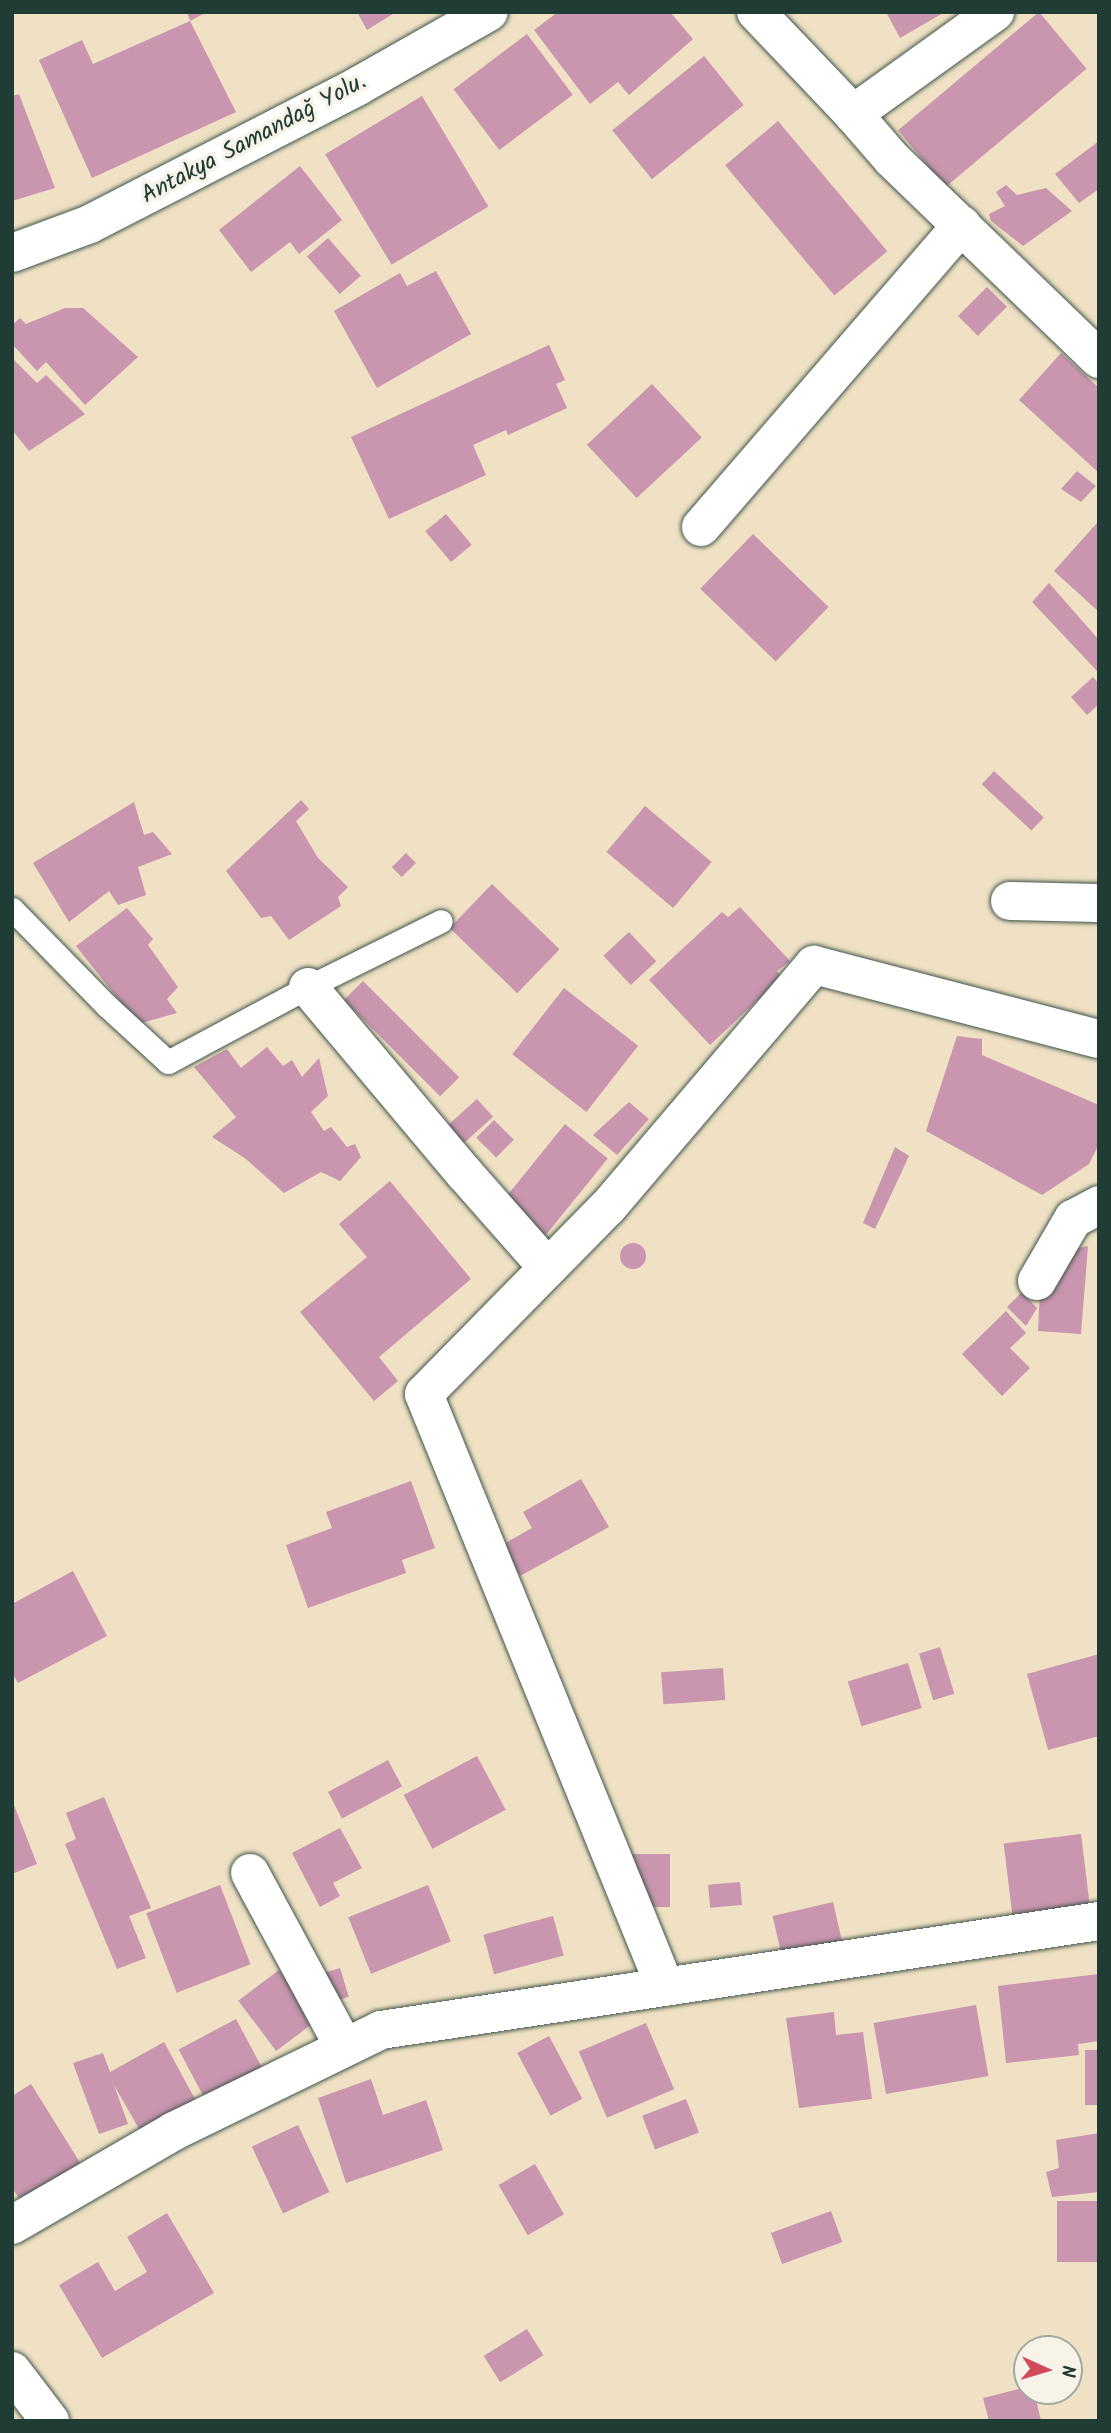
<!DOCTYPE html>
<html>
<head>
<meta charset="utf-8">
<style>
	body { margin:0 }
	#map { position:relative; width:1111px; height:2433px; overflow:hidden; background:#f0e1c4; font-family:Kalam,sans-serif }
	div>[style] { position:absolute }
	.building>* { inset:0; background:#c995af; transform-origin:0 0 }
	.round { border-radius:50% }
	.roads { filter:drop-shadow(0 0 2px #3e564a) drop-shadow(0 0 2px #3e564a) }
	.lane>* { height:23px; margin:-11.5px; padding:0 11.5px; transform-origin:11.5px; border-radius:11.5px; background:#fff }
	.street>* { height:38px; margin:-19px; padding:0 19px; transform-origin:19px; border-radius:19px; background:#fff }
	.secondary>* { height:38px; margin:-19px; padding:0 19px; transform-origin:19px; border-radius:19px; background:#fff }
	span { translate:-50% -50%; white-space:nowrap; text-align:center; line-height:1.15; -webkit-text-stroke:7px #f7f3e8; paint-order:stroke }
	.street-label { font-size:24px; color:#1f3d34 }
	.frame { position:absolute; inset:0; border:14px solid #1f3d34; pointer-events:none }
	.north { position:absolute; left:1013px; top:2335px; width:70px; height:70px; box-sizing:border-box; background:#f7f3e8; border:2px solid #a1aaa0; border-radius:50%; rotate:94deg; font-size:19px; font-weight:700; line-height:28px; text-align:center; color:#1f3d34 }
	.north::after { content:''; display:block; margin:auto; width:24px; height:32px; background:#d1495b; clip-path:polygon(50% 0,100% 100%,50% 72%,0 100%) }
</style>
</head>
<body>
<div id="map">
	<div class="building">
		<div style="clip-path:polygon(187px 12px,207px 12px,190px 21px)"></div>
		<div style="clip-path:polygon(357px 12px,396px 12px,367px 30px)"></div>
		<div style="clip-path:polygon(558px 12px,670px 12px,693px 39px,629px 95px,618px 82px,590px 104px,534px 30px)"></div>
		<div style="clip-path:polygon(886px 12px,945px 12px,900px 38px)"></div>
		<div style="left:1039px;top:12px;width:74px;height:184px;rotate:50deg"></div>
		<div style="clip-path:polygon(190px 21px,236px 112px,92px 178px,39px 60px,82px 40px,93px 64px)"></div>
		<div style="left:527px;top:34px;width:76px;height:92px;rotate:53deg"></div>
		<div style="left:704px;top:56px;width:63px;height:118px;rotate:51deg"></div>
		<div style="clip-path:polygon(19px 94px,55px 188px,12px 201px,12px 96px)"></div>
		<div style="left:422px;top:96px;width:129px;height:113px;rotate:59deg"></div>
		<div style="left:778px;top:121px;width:170px;height:69px;rotate:50deg"></div>
		<div style="clip-path:polygon(1099px 141px,1099px 189px,1079px 203px,1055px 174px)"></div>
		<div style="clip-path:polygon(300px 166px,342px 220px,299px 254px,290px 242px,251px 272px,219px 230px)"></div>
		<div style="clip-path:polygon(1006px 185px,1017px 195px,1046px 188px,1072px 211px,1023px 246px,991px 221px,989px 214px,1005px 206px,996px 192px)"></div>
		<div style="left:328px;top:238px;width:50px;height:28px;rotate:49deg"></div>
		<div style="clip-path:polygon(436px 271px,471px 334px,377px 388px,334px 311px,400px 273px,407px 286px)"></div>
		<div style="left:987px;top:287px;width:28px;height:41px;rotate:45deg"></div>
		<div style="clip-path:polygon(65px 308px,83px 308px,138px 357px,85px 405px,46px 362px,37px 371px,12px 344px,12px 325px,20px 318px,26px 324px)"></div>
		<div style="clip-path:polygon(549px 345px,565px 380px,556px 384px,567px 408px,508px 435px,506px 430px,473px 445px,486px 475px,389px 519px,351px 437px)"></div>
		<div style="clip-path:polygon(1061px 353px,1099px 388px,1099px 473px,1019px 400px)"></div>
		<div style="clip-path:polygon(12px 358px,37px 383px,46px 375px,85px 414px,29px 451px,12px 430px)"></div>
		<div style="left:652px;top:384px;width:73px;height:89px;rotate:47deg"></div>
		<div style="clip-path:polygon(1077px 471px,1096px 486px,1081px 502px,1061px 489px)"></div>
		<div style="left:446px;top:514px;width:40px;height:27px;rotate:50deg"></div>
		<div style="clip-path:polygon(1097px 523px,1099px 524px,1099px 612px,1054px 571px)"></div>
		<div style="left:753px;top:534px;width:105px;height:76px;rotate:44deg"></div>
		<div style="clip-path:polygon(1049px 583px,1099px 640px,1099px 673px,1032px 602px)"></div>
		<div style="clip-path:polygon(1093px 677px,1099px 684px,1099px 704px,1087px 715px,1071px 697px)"></div>
		<div style="left:994px;top:771px;width:68px;height:18px;rotate:43deg"></div>
		<div style="clip-path:polygon(301px 800px,309px 809px,296px 821px,318px 858px,348px 887px,338px 897px,341px 906px,289px 940px,271px 916px,261px 918px,226px 871px)"></div>
		<div style="clip-path:polygon(134px 802px,144px 835px,153px 832px,172px 854px,138px 867px,146px 895px,118px 905px,109px 891px,69px 922px,33px 863px)"></div>
		<div style="left:645px;top:806px;width:87px;height:60px;rotate:40deg"></div>
		<div style="left:406px;top:853px;width:14px;height:20px;rotate:45deg"></div>
		<div style="left:492px;top:884px;width:94px;height:61px;rotate:44deg"></div>
		<div style="clip-path:polygon(740px 907px,790px 961px,777px 971px,782px 977px,710px 1045px,649px 980px,722px 912px,728px 917px)"></div>
		<div style="clip-path:polygon(127px 908px,153px 939px,148px 945px,178px 987px,167px 999px,177px 1013px,138px 1024px,76px 946px)"></div>
		<div style="left:629px;top:932px;width:40px;height:35px;rotate:47deg"></div>
		<div style="left:363px;top:981px;width:136px;height:27px;rotate:45deg"></div>
		<div style="left:564px;top:988px;width:94px;height:84px;rotate:38deg"></div>
		<div style="clip-path:polygon(957px 1036px,982px 1039px,982px 1055px,1099px 1105px,1099px 1144px,1089px 1164px,1042px 1195px,926px 1131px)"></div>
		<div style="clip-path:polygon(267px 1047px,283px 1066px,292px 1060px,302px 1077px,319px 1058px,328px 1096px,311px 1112px,324px 1131px,331px 1127px,347px 1147px,355px 1144px,361px 1157px,340px 1181px,321px 1172px,284px 1193px,246px 1159px,212px 1137px,236px 1117px,194px 1067px,227px 1049px,241px 1068px)"></div>
		<div style="left:477px;top:1099px;width:24px;height:45px;rotate:48deg"></div>
		<div style="clip-path:polygon(629px 1102px,649px 1119px,617px 1155px,593px 1135px)"></div>
		<div style="left:494px;top:1120px;width:28px;height:25px;rotate:45deg"></div>
		<div style="left:565px;top:1124px;width:55px;height:100px;rotate:39deg"></div>
		<div style="clip-path:polygon(895px 1147px,909px 1156px,875px 1229px,863px 1223px)"></div>
		<div style="clip-path:polygon(390px 1181px,471px 1279px,379px 1357px,398px 1381px,374px 1401px,300px 1312px,367px 1257px,339px 1224px)"></div>
		<div class="round" style="left:620px;top:1243px;width:26px;height:26px"></div>
		<div style="clip-path:polygon(1088px 1246px,1081px 1334px,1038px 1331px,1040px 1290px,1062px 1251px)"></div>
		<div style="clip-path:polygon(1022px 1292px,1037px 1308px,1026px 1326px,1007px 1307px)"></div>
		<div style="clip-path:polygon(1006px 1311px,1026px 1333px,1010px 1348px,1030px 1368px,1002px 1396px,962px 1354px)"></div>
		<div style="clip-path:polygon(581px 1479px,609px 1527px,520px 1576px,502px 1545px,532px 1528px,523px 1512px)"></div>
		<div style="clip-path:polygon(411px 1481px,435px 1548px,402px 1560px,406px 1573px,308px 1608px,286px 1545px,332px 1528px,326px 1512px)"></div>
		<div style="clip-path:polygon(73px 1571px,107px 1636px,18px 1683px,12px 1673px,12px 1604px)"></div>
		<div style="left:940px;top:1647px;width:49px;height:22px;rotate:73deg"></div>
		<div style="clip-path:polygon(1099px 1654px,1099px 1736px,1048px 1750px,1027px 1674px)"></div>
		<div style="left:908px;top:1663px;width:47px;height:63px;rotate:73deg"></div>
		<div style="left:723px;top:1668px;width:32px;height:62px;rotate:86deg"></div>
		<div style="left:477px;top:1756px;width:61px;height:83px;rotate:62deg"></div>
		<div style="left:388px;top:1760px;width:30px;height:68px;rotate:62deg"></div>
		<div style="clip-path:polygon(104px 1797px,151px 1908px,129px 1916px,146px 1958px,117px 1969px,65px 1844px,76px 1839px,66px 1813px)"></div>
		<div style="clip-path:polygon(12px 1800px,37px 1864px,12px 1874px)"></div>
		<div style="clip-path:polygon(340px 1828px,362px 1868px,333px 1883px,340px 1896px,320px 1907px,292px 1853px)"></div>
		<div style="left:1081px;top:1834px;width:77px;height:78px;rotate:83deg"></div>
		<div style="left:629px;top:1854px;width:41px;height:53px"></div>
		<div style="left:740px;top:1882px;width:23px;height:32px;rotate:85deg"></div>
		<div style="left:220px;top:1885px;width:85px;height:79px;rotate:69deg"></div>
		<div style="left:428px;top:1885px;width:61px;height:86px;rotate:68deg"></div>
		<div style="left:833px;top:1902px;width:47px;height:62px;rotate:77deg"></div>
		<div style="left:553px;top:1916px;width:41px;height:72px;rotate:75deg"></div>
		<div style="left:340px;top:1968px;width:30px;height:21px;rotate:73deg"></div>
		<div style="left:279px;top:1970px;width:63px;height:51px;rotate:53deg"></div>
		<div style="clip-path:polygon(1099px 1974px,1099px 2041px,1078px 2044px,1079px 2055px,1006px 2063px,998px 1986px)"></div>
		<div style="left:976px;top:2005px;width:72px;height:104px;rotate:80deg"></div>
		<div style="clip-path:polygon(834px 2012px,836px 2035px,863px 2032px,872px 2099px,799px 2108px,786px 2018px)"></div>
		<div style="left:236px;top:2019px;width:57px;height:65px;rotate:62deg"></div>
		<div style="left:646px;top:2023px;width:72px;height:73px;rotate:67deg"></div>
		<div style="left:549px;top:2036px;width:71px;height:36px;rotate:62deg"></div>
		<div style="clip-path:polygon(164px 2042px,202px 2112px,147px 2143px,114px 2085px,128px 2124px,99px 2134px,73px 2063px,103px 2053px,110px 2072px)"></div>
		<div style="left:1085px;top:2050px;width:14px;height:55px"></div>
		<div style="clip-path:polygon(371px 2079px,383px 2115px,426px 2100px,443px 2150px,346px 2183px,318px 2098px)"></div>
		<div style="clip-path:polygon(31px 2084px,84px 2169px,25px 2207px,12px 2188px,12px 2096px)"></div>
		<div style="left:686px;top:2099px;width:36px;height:47px;rotate:69deg"></div>
		<div style="left:298px;top:2125px;width:74px;height:51px;rotate:65deg"></div>
		<div style="clip-path:polygon(1099px 2133px,1099px 2192px,1052px 2197px,1046px 2172px,1059px 2168px,1056px 2140px)"></div>
		<div style="left:535px;top:2164px;width:58px;height:42px;rotate:60deg"></div>
		<div style="left:1099px;top:2201px;width:61px;height:42px;rotate:90deg"></div>
		<div style="left:831px;top:2211px;width:33px;height:64px;rotate:70deg"></div>
		<div style="clip-path:polygon(167px 2213px,214px 2293px,102px 2358px,59px 2285px,98px 2262px,115px 2291px,147px 2272px,127px 2237px)"></div>
		<div style="left:527px;top:2329px;width:31px;height:51px;rotate:58deg"></div>
		<div style="clip-path:polygon(1027px 2387px,1027px 2391px,1034px 2391px,1041px 2421px,989px 2421px,983px 2398px)"></div>
	</div>
	<div class="roads">
		<div class="lane">
			<div style="left:12px;top:909px;width:134px;rotate:45.6deg"></div>
			<div style="left:106px;top:1005px;width:84px;rotate:42.6deg"></div>
			<div style="left:168px;top:1062px;width:159px;rotate:-28.2deg"></div>
			<div style="left:308px;top:987px;width:148px;rotate:-26.4deg"></div>
		</div>
		<div class="street">
			<div style="left:756px;top:12px;width:141px;rotate:46.4deg"></div>
			<div style="left:853px;top:114px;width:60px;rotate:49.1deg"></div>
			<div style="left:892px;top:159px;width:288px;rotate:44deg"></div>
			<div style="left:853px;top:114px;width:175px;rotate:-35.7deg"></div>
			<div style="left:701px;top:527px;width:399px;rotate:-49.2deg"></div>
			<div style="left:1010px;top:901px;width:89px;rotate:1.3deg"></div>
			<div style="left:308px;top:987px;width:244px;rotate:50deg"></div>
			<div style="left:465px;top:1174px;width:125px;rotate:48.6deg"></div>
			<div style="left:1037px;top:1281px;width:72px;rotate:-59.9deg"></div>
			<div style="left:1073px;top:1219px;width:30px;rotate:-28deg"></div>
			<div style="left:250px;top:1873px;width:198px;rotate:61.6deg"></div>
			<div style="left:665px;top:1987px;width:640px;rotate:-112.12deg"></div>
			<div style="left:424px;top:1394px;width:262px;rotate:-45.5deg"></div>
			<div style="left:608px;top:1207px;width:318px;rotate:-49.6deg"></div>
			<div style="left:814px;top:965px;width:294px;rotate:14.6deg"></div>
			<div style="left:12px;top:2225px;width:187px;rotate:-30.1deg"></div>
			<div style="left:174px;top:2131px;width:230px;rotate:-26deg"></div>
			<div style="left:381px;top:2030px;width:726px;rotate:-8.63deg"></div>
			<div style="left:12px;top:2371px;width:63px;rotate:52.8deg"></div>
		</div>
		<div class="secondary">
			<div style="left:12px;top:253px;width:83px;rotate:-20.4deg"></div>
			<div style="left:90px;top:224px;width:301px;rotate:-27.2deg"></div>
			<div style="left:358px;top:86px;width:150px;rotate:-29.5deg"></div>
		</div>
	</div>
	<div class="street-label">
		<span style="left:254px;top:139px;rotate:-28deg">Antakya Samandağ Yolu.</span>
	</div>
	<div class="frame"></div>
	<div class="north">N</div>
</div>
</body>
</html>
